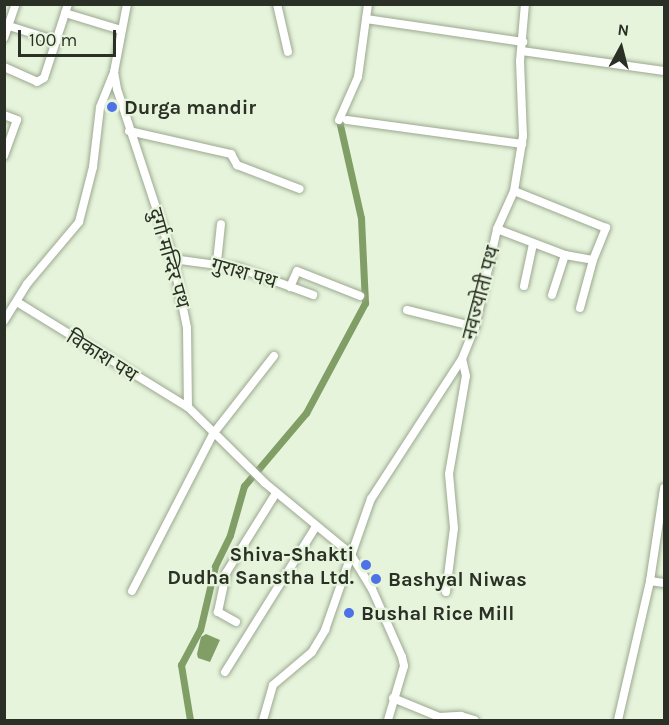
<!DOCTYPE html>
<html>
<head>
<meta charset="utf-8">
<style>
	body { margin:0 }
	#map { position:relative; width:669px; height:725px; overflow:hidden; background:#e6f4db; font-family:Karla,"Noto Sans Devanagari",sans-serif }
	div>[style] { position:absolute }
	.water>* { inset:0; background:#819e66 }
	.canal>* { height:7px; margin:-3.5px; padding:0 3.5px; transform-origin:3.5px; border-radius:3.5px; background:#819e66 }
	.roads { filter:drop-shadow(0 0 2px #9ca891) drop-shadow(0 0 2px #9ca891) }
	.minor>* { height:8px; margin:-4px; padding:0 4px; transform-origin:4px; border-radius:4px; background:#fff }
	.dots>* { width:16px; height:16px; translate:-50% -50%; box-sizing:border-box; border:3px solid #e6f4db; border-radius:50% }
	span { translate:-50% -50%; white-space:nowrap; text-align:center; line-height:1.15; -webkit-text-stroke:4.5px #e6f4db; paint-order:stroke }
	.poi-label { font-size:20px; color:#2b3026; font-weight:700 }
	.left { translate:0 -50%; text-align:left }
	.right { translate:-100% -50%; text-align:right }
	.street-label { font-size:20px; color:#2b3026 }
	.frame { position:absolute; inset:0; border:6px solid #2b3026; pointer-events:none }
	.north { position:absolute; left:591px; top:18px; width:60px; height:60px; -webkit-text-stroke:4px #e6f4db; paint-order:stroke; rotate:7deg; font-size:16px; font-weight:700; line-height:24px; text-align:center; color:#2b3026 }
	.north::after { content:''; display:block; margin:auto; width:21px; height:27px; background:#2b3026; clip-path:polygon(50% 0,100% 100%,50% 72%,0 100%) }
	.scale { position:absolute; left:18px; top:30px; width:98px; height:27px; box-sizing:border-box; border:3px solid #2b3026; border-top:0; padding-left:8px; font-size:18px; line-height:21px; white-space:nowrap; color:#2b3026; -webkit-text-stroke:4px #e6f4db; paint-order:stroke }
</style>
</head>
<body>
<div id="map">
	<div class="water">
		<div style="clip-path:polygon(206px 634px,220px 640px,210px 662px,198px 658px,197px 654px,201px 637px)"></div>
	</div>
	<div class="canal">
		<div style="left:190px;top:720px;width:56px;rotate:-99.3deg"></div>
		<div style="left:181px;top:665px;width:40px;rotate:-62deg"></div>
		<div style="left:200px;top:630px;width:66px;rotate:-76.8deg"></div>
		<div style="left:215px;top:566px;width:34px;rotate:-64deg"></div>
		<div style="left:230px;top:535px;width:51px;rotate:-74.1deg"></div>
		<div style="left:244px;top:486px;width:96px;rotate:-49.7deg"></div>
		<div style="left:306px;top:413px;width:125px;rotate:-61.8deg"></div>
		<div style="left:365px;top:303px;width:85px;rotate:-92.7deg"></div>
		<div style="left:361px;top:218px;width:100px;rotate:-102.7deg"></div>
	</div>
	<div class="roads">
		<div class="minor">
			<div style="left:127px;top:4px;width:69px;rotate:100.8deg"></div>
			<div style="left:114px;top:72px;width:17px;rotate:80deg"></div>
			<div style="left:117px;top:89px;width:179px;rotate:71.8deg"></div>
			<div style="left:173px;top:259px;width:70px;rotate:78.5deg"></div>
			<div style="left:187px;top:328px;width:79px;rotate:89.3deg"></div>
			<div style="left:188px;top:407px;width:108px;rotate:44.6deg"></div>
			<div style="left:265px;top:483px;width:110px;rotate:39.5deg"></div>
			<div style="left:350px;top:553px;width:42px;rotate:58.6deg"></div>
			<div style="left:372px;top:589px;width:74px;rotate:66.2deg"></div>
			<div style="left:402px;top:657px;width:9px;rotate:77deg"></div>
			<div style="left:404px;top:666px;width:56px;rotate:106.5deg"></div>
			<div style="left:277px;top:4px;width:49px;rotate:77.1deg"></div>
			<div style="left:65px;top:13px;width:59px;rotate:16.9deg"></div>
			<div style="left:366px;top:19px;width:159px;rotate:8.3deg"></div>
			<div style="left:9px;top:26px;width:50px;rotate:17.4deg"></div>
			<div style="left:4px;top:38px;width:36px;rotate:-71deg"></div>
			<div style="left:522px;top:51px;width:143px;rotate:8deg"></div>
			<div style="left:4px;top:67px;width:36px;rotate:24deg"></div>
			<div style="left:37px;top:82px;width:8px;rotate:-30deg"></div>
			<div style="left:44px;top:78px;width:78px;rotate:-72deg"></div>
			<div style="left:4px;top:115px;width:14px;rotate:21deg"></div>
			<div style="left:17px;top:120px;width:38px;rotate:110deg"></div>
			<div style="left:339px;top:120px;width:47px;rotate:-66.2deg"></div>
			<div style="left:358px;top:77px;width:74px;rotate:-82.2deg"></div>
			<div style="left:347px;top:120px;width:177px;rotate:7.8deg"></div>
			<div style="left:129px;top:131px;width:105px;rotate:12.7deg"></div>
			<div style="left:231px;top:154px;width:13px;rotate:61deg"></div>
			<div style="left:237px;top:165px;width:67px;rotate:20.9deg"></div>
			<div style="left:497px;top:229px;width:73px;rotate:20.9deg"></div>
			<div style="left:565px;top:255px;width:28px;rotate:10deg"></div>
			<div style="left:593px;top:260px;width:35px;rotate:-68deg"></div>
			<div style="left:606px;top:228px;width:99px;rotate:-158.1deg"></div>
			<div style="left:173px;top:259px;width:67px;rotate:7.8deg"></div>
			<div style="left:239px;top:268px;width:79px;rotate:20deg"></div>
			<div style="left:217px;top:262px;width:38px;rotate:-84deg"></div>
			<div style="left:524px;top:286px;width:43px;rotate:-77.9deg"></div>
			<div style="left:290px;top:287px;width:17px;rotate:-66deg"></div>
			<div style="left:297px;top:271px;width:68px;rotate:21.6deg"></div>
			<div style="left:552px;top:295px;width:42px;rotate:-72deg"></div>
			<div style="left:17px;top:302px;width:201px;rotate:31.6deg"></div>
			<div style="left:580px;top:308px;width:50px;rotate:-74.8deg"></div>
			<div style="left:407px;top:310px;width:70px;rotate:14deg"></div>
			<div style="left:4px;top:321px;width:44px;rotate:-58.1deg"></div>
			<div style="left:27px;top:284px;width:81px;rotate:-50deg"></div>
			<div style="left:79px;top:222px;width:57px;rotate:-75.7deg"></div>
			<div style="left:93px;top:167px;width:60px;rotate:-83.3deg"></div>
			<div style="left:100px;top:107px;width:38px;rotate:-68deg"></div>
			<div style="left:650px;top:581px;width:14px;rotate:8deg"></div>
			<div style="left:132px;top:591px;width:177px;rotate:-62.7deg"></div>
			<div style="left:213px;top:434px;width:99px;rotate:-52deg"></div>
			<div style="left:446px;top:592px;width:64px;rotate:-82.9deg"></div>
			<div style="left:454px;top:528px;width:54px;rotate:-95.3deg"></div>
			<div style="left:449px;top:474px;width:99px;rotate:-80.2deg"></div>
			<div style="left:466px;top:376px;width:17px;rotate:-103deg"></div>
			<div style="left:236px;top:622px;width:21px;rotate:-151deg"></div>
			<div style="left:218px;top:612px;width:40px;rotate:-78deg"></div>
			<div style="left:226px;top:573px;width:94px;rotate:-58deg"></div>
			<div style="left:225px;top:672px;width:170px;rotate:-58deg"></div>
			<div style="left:393px;top:698px;width:50px;rotate:22.4deg"></div>
			<div style="left:439px;top:717px;width:22px;rotate:-3deg"></div>
			<div style="left:461px;top:716px;width:14px;rotate:17deg"></div>
			<div style="left:263px;top:720px;width:36px;rotate:-74deg"></div>
			<div style="left:273px;top:685px;width:51px;rotate:-40.2deg"></div>
			<div style="left:312px;top:652px;width:26px;rotate:-59deg"></div>
			<div style="left:325px;top:630px;width:139px;rotate:-70.7deg"></div>
			<div style="left:371px;top:499px;width:167px;rotate:-57deg"></div>
			<div style="left:462px;top:359px;width:35px;rotate:-68deg"></div>
			<div style="left:475px;top:327px;width:100px;rotate:-77.3deg"></div>
			<div style="left:497px;top:229px;width:42px;rotate:-65.9deg"></div>
			<div style="left:514px;top:191px;width:56px;rotate:-80.7deg"></div>
			<div style="left:523px;top:136px;width:75px;rotate:-92.3deg"></div>
			<div style="left:520px;top:61px;width:57px;rotate:-85deg"></div>
			<div style="left:618px;top:720px;width:143px;rotate:-77deg"></div>
			<div style="left:650px;top:581px;width:94px;rotate:-81.4deg"></div>
		</div>
	</div>
	<div class="dots">
		<div style="left:112px;top:107px;background:#4e71e5"></div>
		<div style="left:366px;top:565px;background:#4e71e5"></div>
		<div style="left:376px;top:579px;background:#4e71e5"></div>
		<div style="left:349px;top:613px;background:#4e71e5"></div>
	</div>
	<div class="poi-label">
		<span class="left" style="left:124px;top:107px">Durga mandir</span>
		<span class="right" style="left:354px;top:566px">Shiva-Shakti<br>Dudha Sanstha Ltd.</span>
		<span class="left" style="left:388px;top:579px">Bashyal Niwas</span>
		<span class="left" style="left:361px;top:613px">Bushal Rice Mill</span>
	</div>
	<div class="street-label">
		<span style="left:169px;top:258px;rotate:74deg">दुर्गा मन्दिर पथ</span>
		<span style="left:244px;top:273px;rotate:16deg">गुराश पथ</span>
		<span style="left:481px;top:293px;rotate:-75deg">नवज्योती पथ</span>
		<span style="left:102px;top:356px;rotate:32deg">विकाश पथ</span>
	</div>
	<div class="frame"></div>
	<div class="north">N</div>
	<div class="scale">100 m</div>
</div>
</body>
</html>
